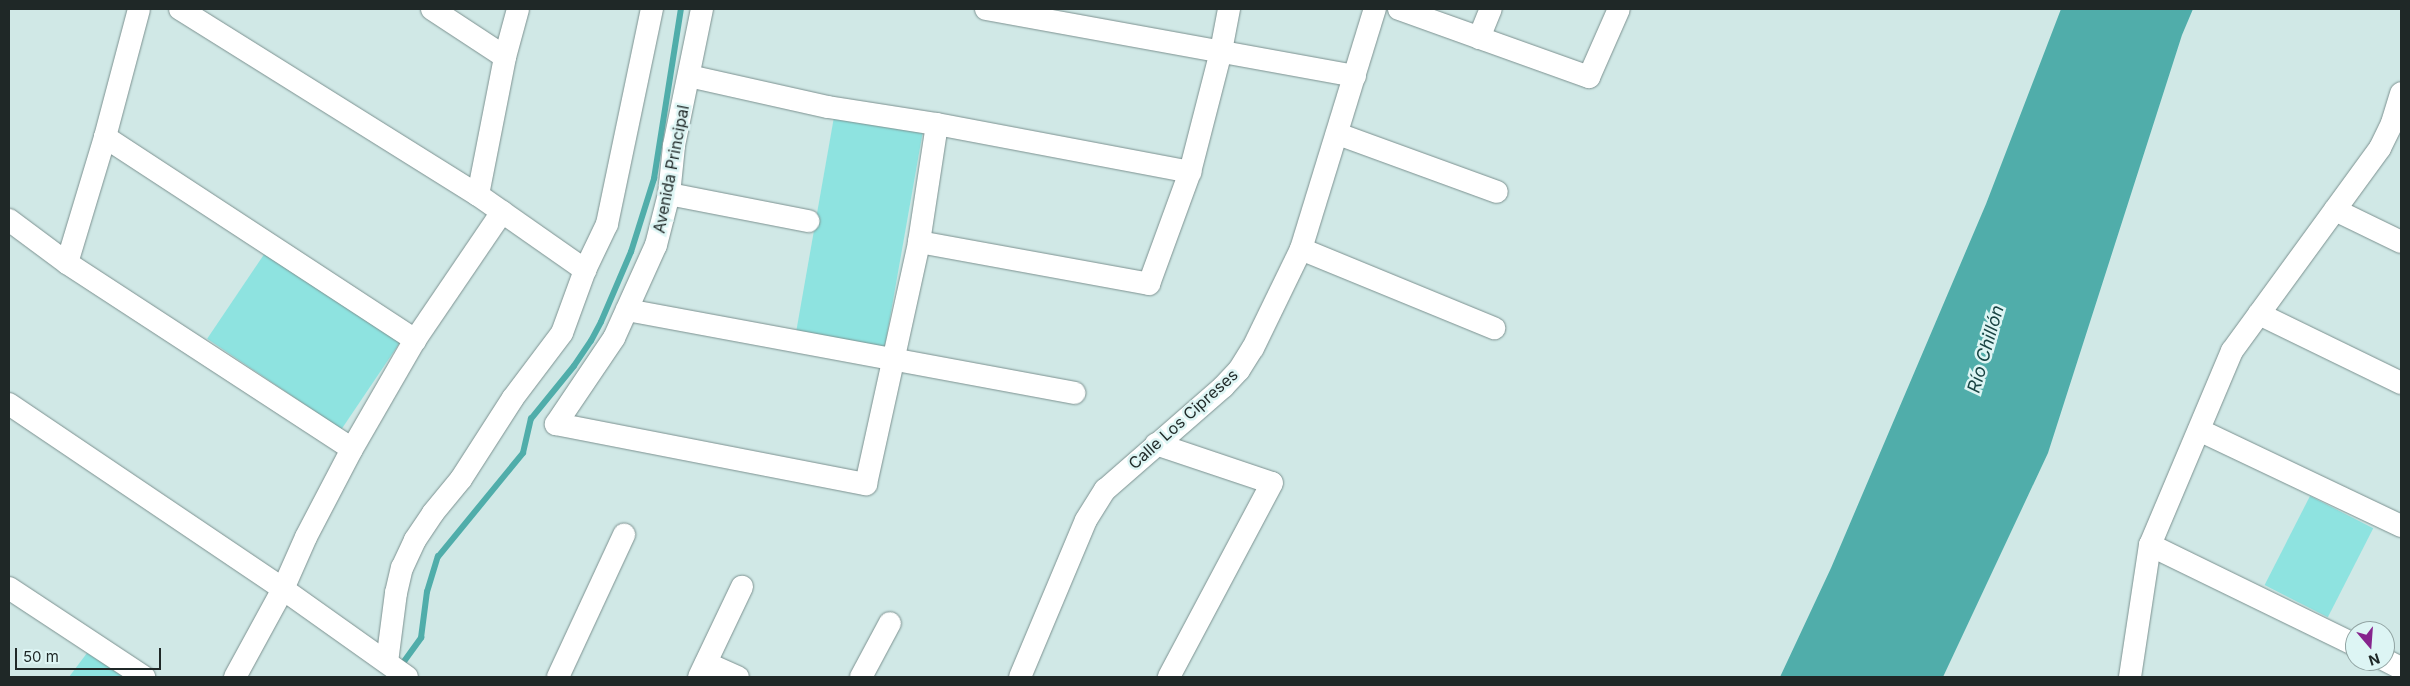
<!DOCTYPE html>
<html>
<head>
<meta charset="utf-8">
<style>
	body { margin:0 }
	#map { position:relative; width:2410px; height:686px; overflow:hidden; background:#d0e8e6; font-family:Inter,sans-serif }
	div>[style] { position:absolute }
	.green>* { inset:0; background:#8ee3e0; transform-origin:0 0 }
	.water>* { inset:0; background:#50adaa }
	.stream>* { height:5.5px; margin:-2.75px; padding:0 2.75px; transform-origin:2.75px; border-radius:2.75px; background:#50adaa }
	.roads { filter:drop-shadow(0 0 1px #7c9190) drop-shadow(0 0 1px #7c9190) }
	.street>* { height:22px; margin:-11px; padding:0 11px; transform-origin:11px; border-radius:11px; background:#fff }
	span { translate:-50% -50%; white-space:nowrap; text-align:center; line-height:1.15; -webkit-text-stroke:5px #ddf5f4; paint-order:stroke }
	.street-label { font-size:16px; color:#1f2827 }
	.water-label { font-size:18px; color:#194443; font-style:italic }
	.frame { position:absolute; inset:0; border:10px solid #1f2827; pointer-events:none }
	.north { position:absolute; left:2345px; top:621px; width:50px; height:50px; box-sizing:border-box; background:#ddf5f4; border:1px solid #91a3a2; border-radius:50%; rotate:162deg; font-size:14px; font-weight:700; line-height:20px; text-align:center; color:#1f2827 }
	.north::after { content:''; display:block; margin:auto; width:18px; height:22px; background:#86248d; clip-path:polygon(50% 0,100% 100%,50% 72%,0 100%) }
	.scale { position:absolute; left:15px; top:648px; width:146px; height:22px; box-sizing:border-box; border:2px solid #1f2827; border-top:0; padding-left:6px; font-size:15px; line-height:18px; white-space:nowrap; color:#1f2827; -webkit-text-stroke:4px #ddf5f4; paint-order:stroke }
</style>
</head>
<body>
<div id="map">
	<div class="green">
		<div style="left:834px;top:117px;width:90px;height:222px;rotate:10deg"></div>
		<div style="left:267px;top:250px;width:162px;height:107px;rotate:34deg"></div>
		<div style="left:2310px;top:496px;width:71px;height:100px;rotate:27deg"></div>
		<div style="clip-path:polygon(87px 653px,124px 677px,69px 677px)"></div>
	</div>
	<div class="water">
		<div style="clip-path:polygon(2061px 9px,2193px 9px,2182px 35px,2048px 453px,1943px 677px,1780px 677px,1831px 568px,1986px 204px)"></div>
	</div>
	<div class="stream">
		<div style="left:400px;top:667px;width:36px;rotate:-54deg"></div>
		<div style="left:421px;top:638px;width:46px;rotate:-82.6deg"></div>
		<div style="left:427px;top:592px;width:37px;rotate:-73deg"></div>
		<div style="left:438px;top:557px;width:134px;rotate:-50.7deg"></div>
		<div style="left:523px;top:453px;width:35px;rotate:-77deg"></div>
		<div style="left:531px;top:419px;width:68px;rotate:-50.9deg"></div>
		<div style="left:574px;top:366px;width:30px;rotate:-56deg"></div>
		<div style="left:591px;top:341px;width:21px;rotate:-62deg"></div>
		<div style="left:601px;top:322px;width:76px;rotate:-66.8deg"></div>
		<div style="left:631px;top:252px;width:77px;rotate:-72.5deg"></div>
		<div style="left:654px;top:179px;width:172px;rotate:-81deg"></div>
	</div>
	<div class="roads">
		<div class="street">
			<div style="left:180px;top:9px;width:351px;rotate:32deg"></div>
			<div style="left:478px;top:195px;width:131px;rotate:35deg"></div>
			<div style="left:432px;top:9px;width:87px;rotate:33.3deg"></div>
			<div style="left:702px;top:9px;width:140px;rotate:101.6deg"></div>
			<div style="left:674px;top:146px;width:48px;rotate:95.9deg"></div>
			<div style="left:669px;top:194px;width:53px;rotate:104.3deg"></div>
			<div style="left:656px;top:245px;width:102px;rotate:114.3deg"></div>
			<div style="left:614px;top:338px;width:104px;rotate:124deg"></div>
			<div style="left:556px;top:424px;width:316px;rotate:11deg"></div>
			<div style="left:866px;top:484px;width:248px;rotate:-77.6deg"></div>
			<div style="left:919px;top:242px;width:119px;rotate:-81.3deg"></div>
			<div style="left:986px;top:9px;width:375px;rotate:10.3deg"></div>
			<div style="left:1399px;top:9px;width:202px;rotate:19.7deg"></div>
			<div style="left:1589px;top:77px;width:74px;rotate:-66.2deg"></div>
			<div style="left:1479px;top:38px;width:31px;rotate:-68deg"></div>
			<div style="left:689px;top:76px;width:142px;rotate:12.6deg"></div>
			<div style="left:828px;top:107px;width:110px;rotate:8.9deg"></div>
			<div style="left:937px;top:124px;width:258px;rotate:10.7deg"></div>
			<div style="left:1338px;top:134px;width:169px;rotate:20deg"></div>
			<div style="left:105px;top:137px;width:371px;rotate:33.2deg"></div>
			<div style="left:669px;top:194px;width:142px;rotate:11deg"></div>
			<div style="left:478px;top:195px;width:141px;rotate:-78.9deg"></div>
			<div style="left:505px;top:57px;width:50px;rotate:-74.8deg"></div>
			<div style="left:2335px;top:210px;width:73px;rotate:25.9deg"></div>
			<div style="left:9px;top:220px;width:72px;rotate:36.6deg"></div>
			<div style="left:67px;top:263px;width:340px;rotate:33.1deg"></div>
			<div style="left:919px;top:242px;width:234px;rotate:10.3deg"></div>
			<div style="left:1149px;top:284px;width:119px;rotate:-69.9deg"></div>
			<div style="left:1190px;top:172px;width:125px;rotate:-75.6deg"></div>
			<div style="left:1221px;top:51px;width:43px;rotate:-79.2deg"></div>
			<div style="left:1301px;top:249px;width:209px;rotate:22.3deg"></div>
			<div style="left:67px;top:263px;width:132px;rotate:-73.2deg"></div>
			<div style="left:105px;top:137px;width:132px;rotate:-75.1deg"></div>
			<div style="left:627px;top:310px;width:455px;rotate:10.5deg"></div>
			<div style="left:2259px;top:314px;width:158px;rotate:25.9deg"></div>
			<div style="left:9px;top:404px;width:331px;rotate:34deg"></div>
			<div style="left:283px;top:589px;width:152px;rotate:35.4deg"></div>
			<div style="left:2199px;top:430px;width:224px;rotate:25.4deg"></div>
			<div style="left:1156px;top:444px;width:122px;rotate:18.6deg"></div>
			<div style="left:1272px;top:483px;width:220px;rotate:118deg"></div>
			<div style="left:2150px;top:545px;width:228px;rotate:26deg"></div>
			<div style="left:9px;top:588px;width:162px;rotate:33.4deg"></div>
			<div style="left:2385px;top:660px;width:18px;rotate:27deg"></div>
			<div style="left:387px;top:662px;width:70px;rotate:-82.6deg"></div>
			<div style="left:396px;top:593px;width:26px;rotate:-77deg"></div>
			<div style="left:402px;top:568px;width:31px;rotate:-65deg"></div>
			<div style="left:415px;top:540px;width:32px;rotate:-56deg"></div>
			<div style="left:433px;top:513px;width:44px;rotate:-50.5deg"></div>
			<div style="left:461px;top:479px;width:96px;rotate:-57.3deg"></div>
			<div style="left:513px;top:398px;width:81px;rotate:-53deg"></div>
			<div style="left:562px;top:333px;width:67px;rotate:-69.9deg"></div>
			<div style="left:585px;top:270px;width:51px;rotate:-64.4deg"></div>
			<div style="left:607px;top:224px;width:220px;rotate:-78.2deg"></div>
			<div style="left:706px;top:663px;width:35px;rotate:24deg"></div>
			<div style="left:235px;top:677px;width:100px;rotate:-61.4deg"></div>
			<div style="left:283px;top:589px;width:57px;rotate:-66.1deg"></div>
			<div style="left:306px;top:537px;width:99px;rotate:-62.4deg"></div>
			<div style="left:352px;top:449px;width:126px;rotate:-60deg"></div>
			<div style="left:415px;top:340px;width:155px;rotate:-55.8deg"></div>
			<div style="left:558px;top:677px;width:157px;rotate:-65.1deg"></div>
			<div style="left:699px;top:677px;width:100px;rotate:-64.5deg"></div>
			<div style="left:861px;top:677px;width:61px;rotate:-61.8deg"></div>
			<div style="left:1020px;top:677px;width:170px;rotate:-67.2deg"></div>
			<div style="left:1086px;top:520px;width:36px;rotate:-58deg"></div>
			<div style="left:1105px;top:490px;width:157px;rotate:-41.1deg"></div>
			<div style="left:1223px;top:387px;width:23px;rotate:-47deg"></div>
			<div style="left:1239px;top:370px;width:26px;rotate:-58deg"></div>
			<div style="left:1253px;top:348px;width:110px;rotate:-64.1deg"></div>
			<div style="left:1301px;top:249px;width:251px;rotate:-72.9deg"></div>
			<div style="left:2130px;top:677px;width:134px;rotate:-81.4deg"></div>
			<div style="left:2150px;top:545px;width:211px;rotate:-67.1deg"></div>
			<div style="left:2232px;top:351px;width:251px;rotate:-53.9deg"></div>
			<div style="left:2380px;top:148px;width:28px;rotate:-64deg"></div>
			<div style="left:2392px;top:123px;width:31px;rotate:-73deg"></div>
		</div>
	</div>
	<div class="street-label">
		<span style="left:671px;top:169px;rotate:-79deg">Avenida Principal</span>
		<span style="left:1183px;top:419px;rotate:-42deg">Calle Los Cipreses</span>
	</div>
	<div class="water-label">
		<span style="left:1986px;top:349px;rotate:-74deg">Río Chillón</span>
	</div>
	<div class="frame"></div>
	<div class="north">N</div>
	<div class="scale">50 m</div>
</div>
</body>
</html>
